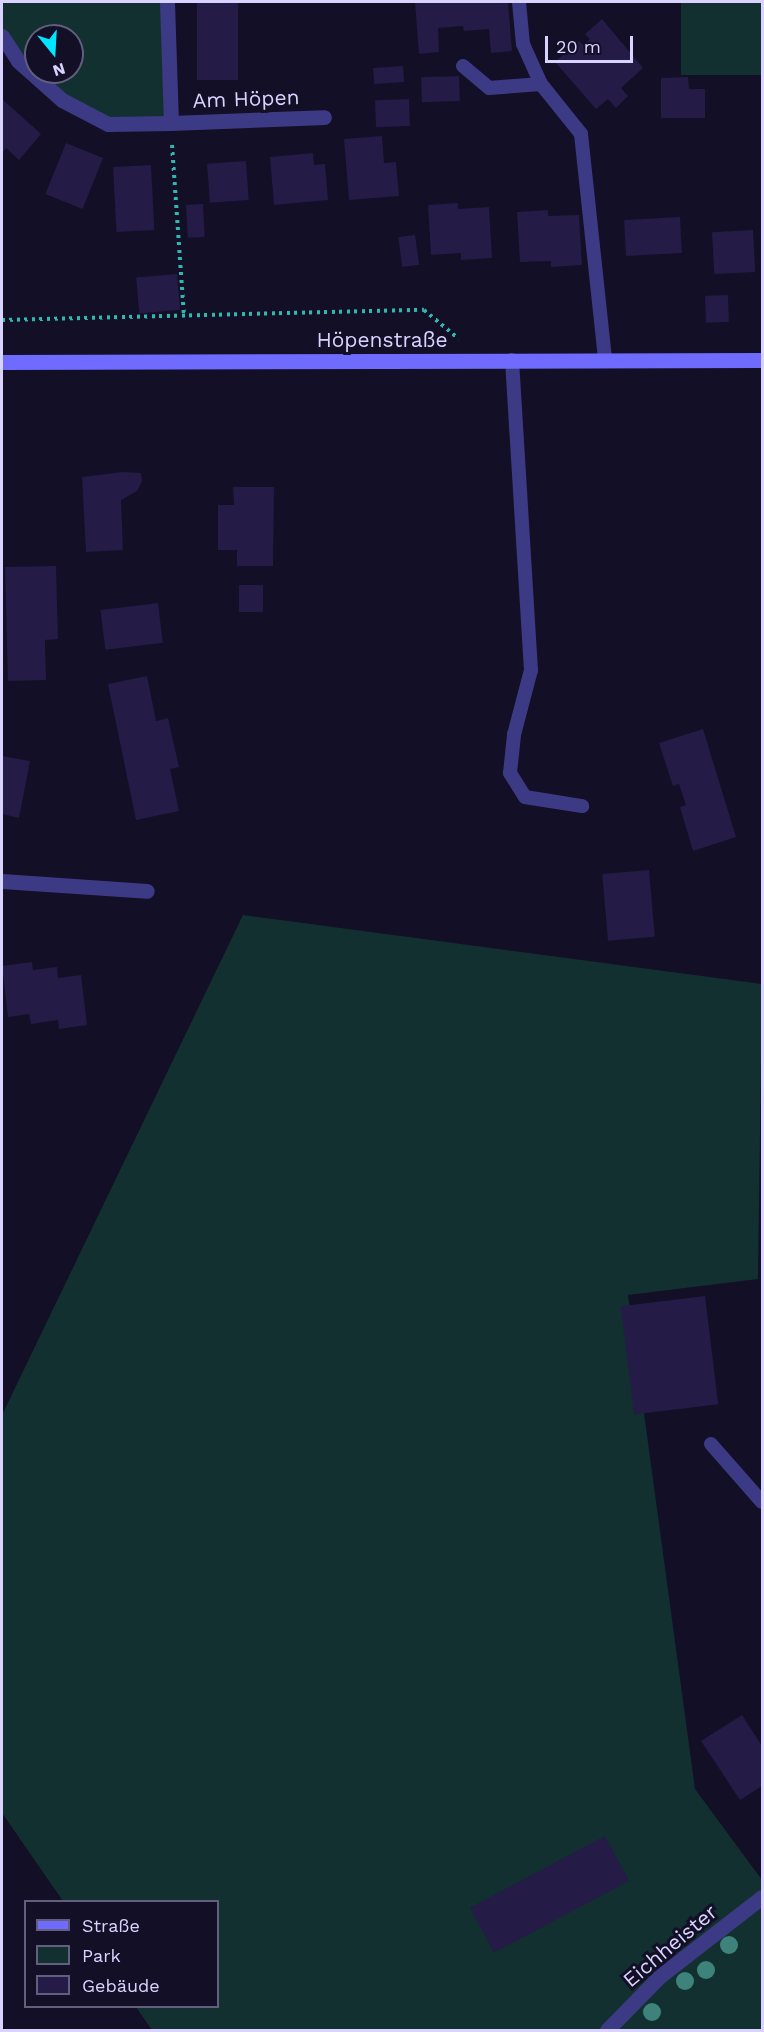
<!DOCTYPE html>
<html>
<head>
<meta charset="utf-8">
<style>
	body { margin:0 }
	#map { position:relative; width:764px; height:2032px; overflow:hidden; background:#130f26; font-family:"Work Sans",sans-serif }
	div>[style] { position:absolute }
	.green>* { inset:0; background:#12302f; transform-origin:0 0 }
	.building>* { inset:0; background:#241b47; transform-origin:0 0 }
	.path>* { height:4px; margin-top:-2px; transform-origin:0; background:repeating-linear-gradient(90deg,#2fb8b0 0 3px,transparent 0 7.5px) }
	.lane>* { height:14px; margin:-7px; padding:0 7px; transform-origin:7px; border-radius:7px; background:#3d3a85 }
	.street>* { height:15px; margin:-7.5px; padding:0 7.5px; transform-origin:7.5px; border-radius:7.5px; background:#3d3a85 }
	.secondary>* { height:15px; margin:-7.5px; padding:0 7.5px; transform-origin:7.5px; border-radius:7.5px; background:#6f6bff }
	.trees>* { width:18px; height:18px; margin:-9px; border-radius:50%; background:#3d827b }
	span { translate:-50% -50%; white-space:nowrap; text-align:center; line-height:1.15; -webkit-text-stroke:6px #130f26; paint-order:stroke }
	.street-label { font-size:21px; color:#d9d4ff }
	.frame { position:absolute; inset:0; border:3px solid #d9d4ff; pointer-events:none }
	.legend { position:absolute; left:24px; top:1900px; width:195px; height:108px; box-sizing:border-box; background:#130f26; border:2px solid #625e7d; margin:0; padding:8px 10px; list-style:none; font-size:18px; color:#d9d4ff }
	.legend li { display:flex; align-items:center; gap:12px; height:30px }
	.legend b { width:30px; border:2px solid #625e7d }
	.north { position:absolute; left:24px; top:24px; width:60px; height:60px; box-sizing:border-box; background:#130f26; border:2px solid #625e7d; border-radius:50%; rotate:162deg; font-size:16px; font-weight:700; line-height:24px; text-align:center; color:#d9d4ff }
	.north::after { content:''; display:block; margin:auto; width:21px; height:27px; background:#00e5ff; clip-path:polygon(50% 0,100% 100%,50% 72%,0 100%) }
	.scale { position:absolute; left:545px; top:36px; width:88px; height:27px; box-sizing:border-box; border:3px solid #d9d4ff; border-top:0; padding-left:8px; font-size:18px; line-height:21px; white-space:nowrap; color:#d9d4ff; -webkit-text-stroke:4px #130f26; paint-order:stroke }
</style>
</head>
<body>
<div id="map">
	<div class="green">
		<div style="clip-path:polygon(evenodd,2px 2px,165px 2px,171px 123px,109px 121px,65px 100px,19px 61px,2px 33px,2px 2px,36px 36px,72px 36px,72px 72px,36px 72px,36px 36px)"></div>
		<div style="left:681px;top:2px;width:81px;height:73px"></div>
		<div style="clip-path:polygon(243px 915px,762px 984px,758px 1279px,628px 1295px,695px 1789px,762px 1880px,762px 2030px,152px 2030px,136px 2007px,218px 2006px,218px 1902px,63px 1901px,2px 1813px,2px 1415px)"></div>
	</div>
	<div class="building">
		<div style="left:197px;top:2px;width:41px;height:78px"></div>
		<div style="clip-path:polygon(415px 2px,508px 2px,512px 51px,491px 53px,489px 29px,464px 31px,463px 26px,438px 28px,439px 52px,419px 54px)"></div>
		<div style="clip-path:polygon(602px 19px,643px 68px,621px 88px,628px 96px,616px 108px,608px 99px,596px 109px,555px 62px,579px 41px,583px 45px,590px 39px,585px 34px)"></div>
		<div style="left:403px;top:66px;width:16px;height:30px;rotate:86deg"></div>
		<div style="left:459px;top:76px;width:25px;height:38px;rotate:88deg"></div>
		<div style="clip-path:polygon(688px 77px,689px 89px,705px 89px,705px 118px,661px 118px,661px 78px)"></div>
		<div style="clip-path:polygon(2px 99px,41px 134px,19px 160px,6px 148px,2px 153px)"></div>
		<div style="left:409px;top:99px;width:27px;height:34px;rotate:88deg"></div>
		<div style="clip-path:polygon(382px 136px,384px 163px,396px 162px,399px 196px,349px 200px,344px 139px)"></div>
		<div style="left:66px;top:143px;width:40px;height:55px;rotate:22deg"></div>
		<div style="clip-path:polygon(313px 153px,314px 165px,325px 164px,328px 200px,274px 205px,270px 157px)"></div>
		<div style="left:246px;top:161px;width:39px;height:39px;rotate:86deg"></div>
		<div style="left:151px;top:165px;width:65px;height:38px;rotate:87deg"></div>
		<div style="clip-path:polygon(458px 203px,458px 209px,489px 207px,492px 258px,461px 260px,461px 253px,431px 255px,428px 205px)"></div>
		<div style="left:203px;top:204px;width:33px;height:17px;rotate:87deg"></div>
		<div style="clip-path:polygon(548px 210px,548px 216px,579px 215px,582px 265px,551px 267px,551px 261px,520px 262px,517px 212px)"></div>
		<div style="left:680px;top:217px;width:36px;height:56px;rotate:87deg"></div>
		<div style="left:753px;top:230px;width:42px;height:41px;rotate:87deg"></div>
		<div style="left:415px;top:235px;width:30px;height:17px;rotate:82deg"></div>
		<div style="left:177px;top:274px;width:36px;height:41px;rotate:85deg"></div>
		<div style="left:728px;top:295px;width:27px;height:23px;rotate:88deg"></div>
		<div style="clip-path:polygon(122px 472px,141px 473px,142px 481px,137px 491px,121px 500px,123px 550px,86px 552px,82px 477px)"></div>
		<div style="clip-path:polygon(233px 487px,274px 487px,273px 566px,237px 566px,237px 550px,218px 550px,218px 505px,234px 505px)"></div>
		<div style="clip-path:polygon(56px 566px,58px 639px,45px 640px,46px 680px,8px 681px,5px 567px)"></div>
		<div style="left:239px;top:585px;width:24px;height:27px"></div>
		<div style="left:158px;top:603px;width:40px;height:58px;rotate:83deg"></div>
		<div style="clip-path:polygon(147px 676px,156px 721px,168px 718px,179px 767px,170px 769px,179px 811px,136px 820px,108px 684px)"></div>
		<div style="clip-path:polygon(703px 729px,736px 837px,693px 851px,680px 807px,686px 805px,679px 784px,673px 786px,659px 743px)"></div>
		<div style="clip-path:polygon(2px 756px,30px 761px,19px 818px,2px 814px)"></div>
		<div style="left:649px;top:870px;width:67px;height:47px;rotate:85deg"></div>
		<div style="clip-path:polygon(32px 962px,33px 970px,57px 967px,58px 978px,81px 975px,87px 1025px,59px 1029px,58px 1020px,31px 1024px,29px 1014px,8px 1017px,2px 966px)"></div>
		<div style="left:705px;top:1296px;width:109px;height:85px;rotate:83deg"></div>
		<div style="clip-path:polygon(742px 1715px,762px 1746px,762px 1786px,740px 1800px,701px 1741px)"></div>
		<div style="left:605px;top:1836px;width:51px;height:153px;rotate:62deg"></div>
	</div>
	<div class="path">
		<div style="left:172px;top:145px;width:172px;rotate:86deg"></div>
		<div style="left:2px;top:320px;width:422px;rotate:-1.4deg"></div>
		<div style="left:424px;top:310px;width:45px;rotate:39.6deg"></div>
	</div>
	<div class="lane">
		<div style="left:519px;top:2px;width:42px;rotate:84.6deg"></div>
		<div style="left:523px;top:44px;width:44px;rotate:65.8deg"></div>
		<div style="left:541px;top:84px;width:64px;rotate:51.3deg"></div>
		<div style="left:581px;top:134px;width:227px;rotate:83.9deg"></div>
		<div style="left:463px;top:66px;width:34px;rotate:40deg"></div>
		<div style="left:489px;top:88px;width:52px;rotate:-4.4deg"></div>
		<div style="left:512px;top:360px;width:311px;rotate:86.5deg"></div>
		<div style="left:531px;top:670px;width:67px;rotate:104.7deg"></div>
		<div style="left:514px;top:735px;width:38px;rotate:96deg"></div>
		<div style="left:510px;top:773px;width:28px;rotate:58deg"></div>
		<div style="left:525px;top:797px;width:58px;rotate:9deg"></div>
		<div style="left:711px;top:1444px;width:77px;rotate:48.7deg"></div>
	</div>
	<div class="street">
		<div style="left:2px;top:36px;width:30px;rotate:57deg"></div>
		<div style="left:18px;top:61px;width:59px;rotate:41.6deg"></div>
		<div style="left:62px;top:100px;width:52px;rotate:27.6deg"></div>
		<div style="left:108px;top:124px;width:63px;rotate:-0.9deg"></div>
		<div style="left:171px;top:123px;width:121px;rotate:-91.9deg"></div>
		<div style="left:171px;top:123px;width:153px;rotate:-2.2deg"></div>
		<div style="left:2px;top:881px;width:145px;rotate:3.9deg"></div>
		<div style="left:607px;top:2030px;width:76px;rotate:-45.5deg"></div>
		<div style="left:660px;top:1976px;width:129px;rotate:-37.8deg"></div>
	</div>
	<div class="secondary">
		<div style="left:2px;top:362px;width:760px;rotate:-0.15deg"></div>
	</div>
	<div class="trees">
		<div style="left:729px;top:1945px"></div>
		<div style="left:706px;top:1970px"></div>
		<div style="left:685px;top:1981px"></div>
		<div style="left:652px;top:2012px"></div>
	</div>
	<div class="street-label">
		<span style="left:246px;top:99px;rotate:-2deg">Am Höpen</span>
		<span style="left:382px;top:340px">Höpenstraße</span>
		<span style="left:670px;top:1946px;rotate:-40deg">Eichheister</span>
	</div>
	<div class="frame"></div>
	<ul class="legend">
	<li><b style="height:8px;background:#6f6bff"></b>Straße</li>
	<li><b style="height:16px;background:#12302f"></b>Park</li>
	<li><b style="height:16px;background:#241b47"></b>Gebäude</li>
	</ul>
	<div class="north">N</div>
	<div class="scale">20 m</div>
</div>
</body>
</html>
